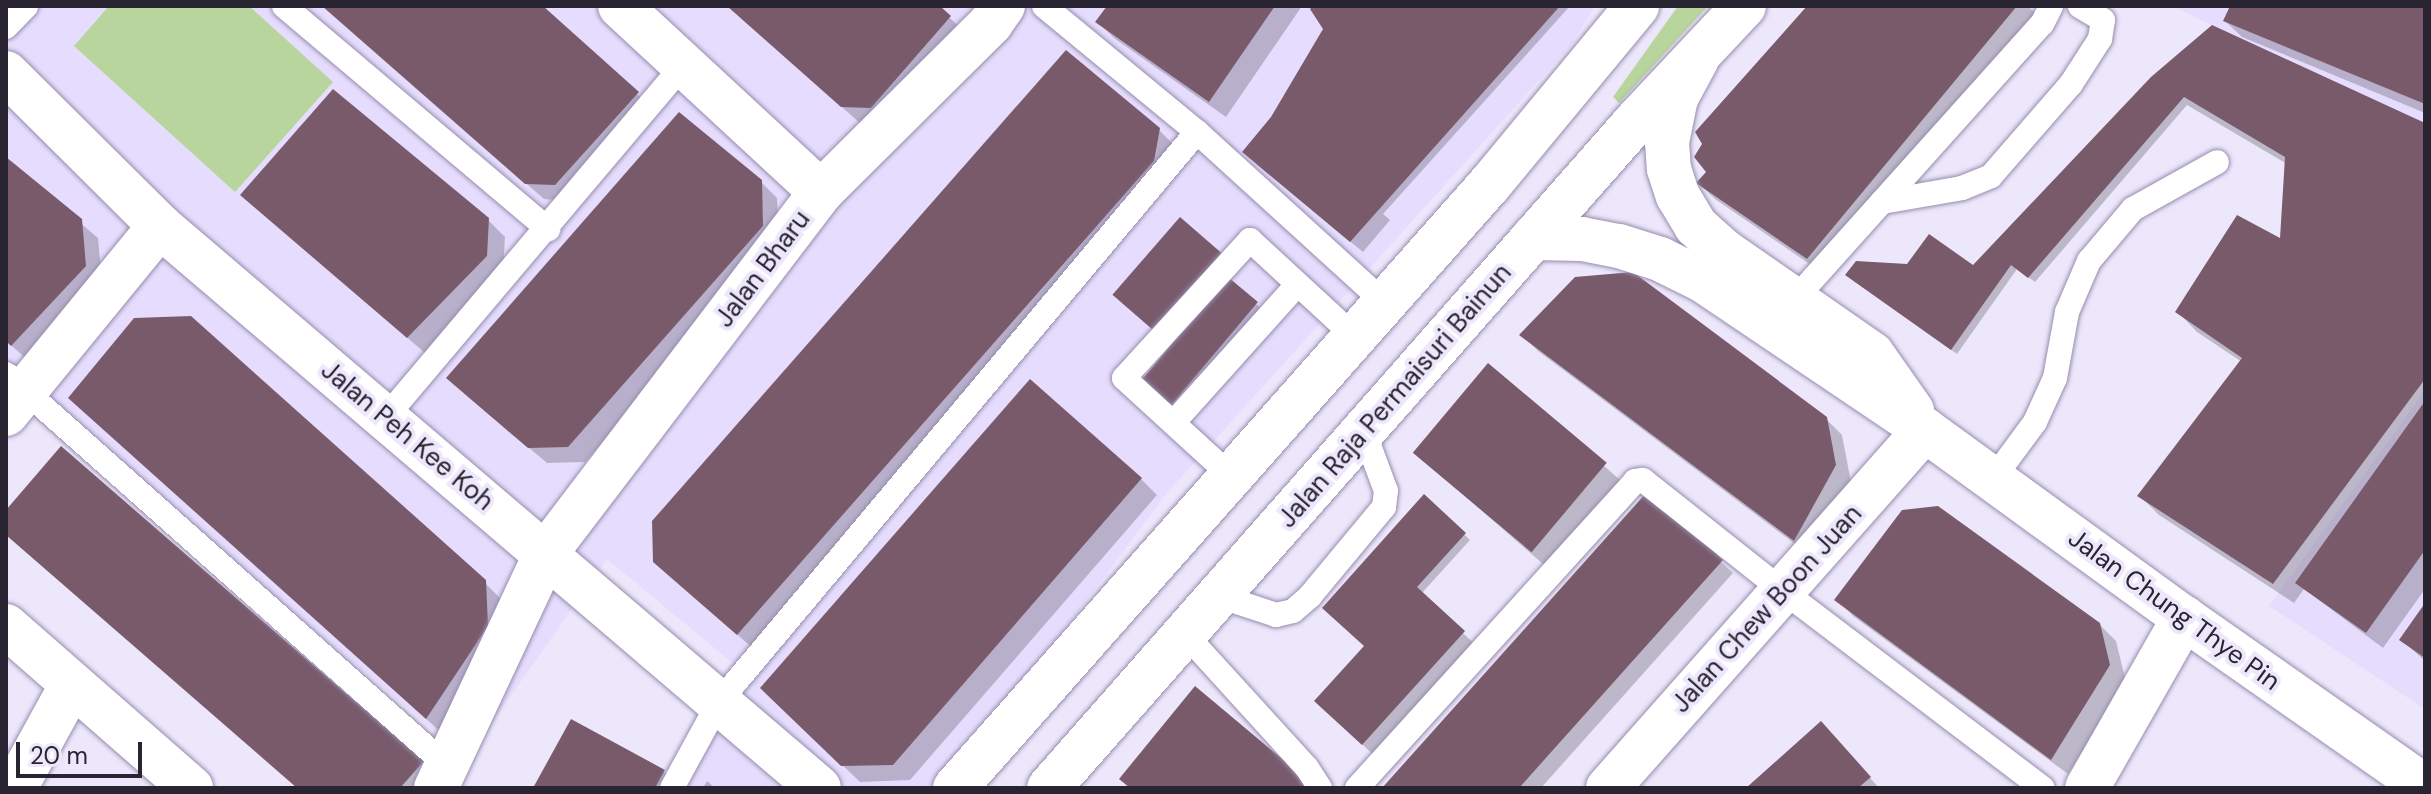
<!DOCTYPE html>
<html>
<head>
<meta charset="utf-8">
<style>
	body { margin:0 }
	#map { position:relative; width:2431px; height:794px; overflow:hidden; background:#ede7fc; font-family:"DM Sans",sans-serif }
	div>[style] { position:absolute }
	.built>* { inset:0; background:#e6ddfe }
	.green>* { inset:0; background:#b7d59d }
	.shadow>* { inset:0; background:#0003; transform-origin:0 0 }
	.building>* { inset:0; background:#795a6b; transform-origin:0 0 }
	.roads { filter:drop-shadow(0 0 2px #968dad) drop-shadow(0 0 2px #968dad) }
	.lane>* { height:24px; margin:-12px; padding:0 12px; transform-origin:12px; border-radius:12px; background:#fff }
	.street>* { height:44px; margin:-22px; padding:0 22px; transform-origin:22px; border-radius:22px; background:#fff }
	.secondary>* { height:44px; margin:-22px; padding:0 22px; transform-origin:22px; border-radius:22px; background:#fff }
	.primary>* { height:44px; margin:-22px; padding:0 22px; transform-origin:22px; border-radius:22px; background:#fff }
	span { translate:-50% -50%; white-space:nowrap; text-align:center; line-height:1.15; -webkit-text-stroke:8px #ede7fc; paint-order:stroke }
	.street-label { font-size:26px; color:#282431 }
	.frame { position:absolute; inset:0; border:8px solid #282431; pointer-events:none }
	.scale { position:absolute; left:16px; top:742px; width:126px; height:36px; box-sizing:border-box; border:4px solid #282431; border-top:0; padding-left:10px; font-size:24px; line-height:28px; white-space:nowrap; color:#282431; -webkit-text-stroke:6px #ede7fc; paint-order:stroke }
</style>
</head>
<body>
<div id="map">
	<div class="built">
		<div style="clip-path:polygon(6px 6px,1595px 6px,1572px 44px,1166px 494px,947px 788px,675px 788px,741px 670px,607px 559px,467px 758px,6px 373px)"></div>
		<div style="clip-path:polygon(2173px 6px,2425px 6px,2425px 133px)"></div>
		<div style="clip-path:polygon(2425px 390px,2425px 709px,2269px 606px)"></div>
	</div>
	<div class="green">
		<div style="clip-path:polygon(109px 6px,249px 6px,333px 82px,235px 192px,74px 46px)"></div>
		<div style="clip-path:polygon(1678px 6px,1708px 6px,1619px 103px,1613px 97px)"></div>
	</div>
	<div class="shadow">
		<div style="clip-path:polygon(323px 6px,540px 6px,654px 109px,571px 201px,544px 199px)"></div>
		<div style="clip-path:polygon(727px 6px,937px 6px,966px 33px,860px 123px)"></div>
		<div style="clip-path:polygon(1109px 6px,1302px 6px,1226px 117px,1114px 38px,1098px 22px)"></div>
		<div style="clip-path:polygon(1315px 6px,1570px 6px,1383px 214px,1390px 220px,1363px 252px,1256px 164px,1272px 120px,1325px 29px)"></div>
		<div style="clip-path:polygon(1810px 6px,2028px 6px,2038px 16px,1824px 274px,1715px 199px,1698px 183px,1708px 172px)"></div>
		<div style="clip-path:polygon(2232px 6px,2425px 6px,2425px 113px,2242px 37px,2225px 21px)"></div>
		<div style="clip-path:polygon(2153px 79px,2425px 125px,2425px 589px,2383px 648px,2304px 589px,2294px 603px,2159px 515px,2140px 496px,2242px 362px,2197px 332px,2178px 312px,2282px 241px,2287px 164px,2187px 105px,2035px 282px,2017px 269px,1957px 354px,1853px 280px,1973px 267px)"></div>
		<div style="clip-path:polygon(1159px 130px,1176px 147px,755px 650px,672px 578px)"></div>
		<div style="clip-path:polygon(6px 160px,98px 238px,102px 283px,29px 361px,6px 341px)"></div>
		<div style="clip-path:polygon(760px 181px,777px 198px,779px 243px,585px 462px,547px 463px,465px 394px)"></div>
		<div style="clip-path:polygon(243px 195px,488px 220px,505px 237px,503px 272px,425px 353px)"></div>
		<div style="clip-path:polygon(1228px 280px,1262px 309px,1178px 411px,1149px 387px)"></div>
		<div style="clip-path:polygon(1522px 335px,1825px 418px,1842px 435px,1851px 482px,1811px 556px,1538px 351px)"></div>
		<div style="left:1489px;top:366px;width:175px;height:114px;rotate:41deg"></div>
		<div style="clip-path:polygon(87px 414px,484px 582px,501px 599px,443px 734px)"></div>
		<div style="clip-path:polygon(1141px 479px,1157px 495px,910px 780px,860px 782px,779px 704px)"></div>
		<div style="clip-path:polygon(1425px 497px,1470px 540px,1421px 594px,1480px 649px,1379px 760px,1333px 717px,1366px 646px)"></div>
		<div style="clip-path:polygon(6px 513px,422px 762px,434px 774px,422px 788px,298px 788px,6px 534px)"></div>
		<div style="clip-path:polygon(1721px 562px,1733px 573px,1541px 788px,1385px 788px)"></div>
		<div style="clip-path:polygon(1837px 599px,2099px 624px,2116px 641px,2126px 682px,2068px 774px,1853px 616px)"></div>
		<div style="clip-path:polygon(2425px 606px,2425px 661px,2402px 640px)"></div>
		<div style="clip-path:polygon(1832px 735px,1879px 788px,1749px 788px)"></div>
		<div style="clip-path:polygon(664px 772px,675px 784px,673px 788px,535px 788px)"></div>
		<div style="clip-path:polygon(707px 781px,715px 788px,703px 788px)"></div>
	</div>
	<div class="building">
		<div style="clip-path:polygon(322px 6px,543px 6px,639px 92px,555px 185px,525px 184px)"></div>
		<div style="clip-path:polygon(727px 6px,940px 6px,951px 16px,871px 108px,841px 107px)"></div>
		<div style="clip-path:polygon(1107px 6px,1275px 6px,1209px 102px,1095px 22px)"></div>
		<div style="clip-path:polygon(1313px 6px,1560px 6px,1350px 242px,1242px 152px,1271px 117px,1323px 29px,1310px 9px)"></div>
		<div style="clip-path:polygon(1807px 6px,2017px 6px,1807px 259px,1696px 183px,1706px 172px,1694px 157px,1702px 144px,1695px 132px)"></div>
		<div style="clip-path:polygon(2230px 6px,2425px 6px,2425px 104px,2223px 21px)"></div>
		<div style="clip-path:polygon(2212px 25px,2425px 123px,2425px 379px,2273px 584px,2137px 496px,2242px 358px,2175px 312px,2237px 215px,2280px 238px,2285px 157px,2184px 97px,2028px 278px,2011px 265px,1951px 350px,1845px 275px,1856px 261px,1907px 264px,1929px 234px,1973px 265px,2151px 77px)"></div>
		<div style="clip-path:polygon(1066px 50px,1160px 128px,1154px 161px,737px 635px,653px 562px,652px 521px)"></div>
		<div style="clip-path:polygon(333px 89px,489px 218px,487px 256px,407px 338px,240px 195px)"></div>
		<div style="clip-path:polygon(679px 112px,762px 180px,763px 226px,568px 447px,528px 448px,446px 378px)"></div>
		<div style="clip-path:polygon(6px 157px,82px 219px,86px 266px,11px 346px,6px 341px)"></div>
		<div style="left:1180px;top:217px;width:55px;height:103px;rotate:41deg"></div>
		<div style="clip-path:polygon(1633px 272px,1827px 417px,1836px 465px,1794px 541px,1519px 335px,1575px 277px)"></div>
		<div style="left:1228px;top:277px;width:39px;height:136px;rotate:40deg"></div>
		<div style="clip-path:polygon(191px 316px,486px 580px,488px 626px,426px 719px,68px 398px,134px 318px)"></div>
		<div style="left:1488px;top:363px;width:155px;height:117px;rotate:40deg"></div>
		<div style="clip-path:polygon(1030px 379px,1142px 478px,893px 765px,841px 766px,760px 688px)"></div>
		<div style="clip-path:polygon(2425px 401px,2425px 550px,2366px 633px,2295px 583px)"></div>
		<div style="clip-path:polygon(61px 446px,424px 761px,400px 788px,297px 788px,6px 535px,6px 510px)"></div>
		<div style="clip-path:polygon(1647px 492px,1723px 560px,1519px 788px,1382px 788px)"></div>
		<div style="clip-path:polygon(1424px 494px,1466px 533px,1417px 587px,1465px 631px,1362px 745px,1314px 701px,1364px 646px,1322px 608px)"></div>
		<div style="clip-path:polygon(1938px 506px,2100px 623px,2110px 665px,2051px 760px,1834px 600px,1902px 510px)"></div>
		<div style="clip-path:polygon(2425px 603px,2425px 658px,2399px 640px)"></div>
		<div style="clip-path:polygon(1195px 686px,1312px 784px,1308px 788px,1130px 788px,1119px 779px)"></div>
		<div style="clip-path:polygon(571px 719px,665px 770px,655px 788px,533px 788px)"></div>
		<div style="clip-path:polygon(1821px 721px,1871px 777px,1858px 788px,1746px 788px)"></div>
	</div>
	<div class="roads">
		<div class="lane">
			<div style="left:284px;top:6px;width:346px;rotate:40.2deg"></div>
			<div style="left:1044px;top:6px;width:198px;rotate:39.5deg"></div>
			<div style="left:6px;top:27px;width:29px;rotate:-46deg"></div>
			<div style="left:1882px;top:202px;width:81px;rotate:-9.9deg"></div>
			<div style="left:1962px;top:188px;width:31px;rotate:-22deg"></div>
			<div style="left:1991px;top:176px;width:122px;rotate:-49deg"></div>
			<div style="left:2071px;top:84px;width:54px;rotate:-57.2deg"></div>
			<div style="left:2100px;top:39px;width:19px;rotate:-81deg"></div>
			<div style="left:2103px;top:20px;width:27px;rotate:-149deg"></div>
			<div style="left:1794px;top:300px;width:371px;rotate:-48.1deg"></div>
			<div style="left:2042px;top:24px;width:20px;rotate:-63deg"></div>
			<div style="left:6px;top:374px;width:590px;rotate:41.63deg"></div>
			<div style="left:385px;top:418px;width:462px;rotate:-49.8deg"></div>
			<div style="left:1174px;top:422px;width:184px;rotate:-48.1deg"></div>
			<div style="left:1231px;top:476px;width:145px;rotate:-137.5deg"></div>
			<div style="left:1124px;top:378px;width:187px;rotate:-47.6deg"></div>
			<div style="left:1250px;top:240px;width:142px;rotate:42.7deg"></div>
			<div style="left:1993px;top:479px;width:71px;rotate:-53.6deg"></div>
			<div style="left:2035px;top:422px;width:48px;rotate:-65.6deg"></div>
			<div style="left:2055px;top:378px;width:67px;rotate:-79.7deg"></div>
			<div style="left:2067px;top:312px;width:56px;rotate:-66.7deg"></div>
			<div style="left:2089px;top:261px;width:68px;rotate:-49.8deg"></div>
			<div style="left:2133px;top:209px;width:96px;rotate:-29.2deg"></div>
			<div style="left:1219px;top:596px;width:60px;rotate:18.4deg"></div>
			<div style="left:1276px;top:615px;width:17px;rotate:-13deg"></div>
			<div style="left:1293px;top:611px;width:23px;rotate:-41deg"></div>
			<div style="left:1310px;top:596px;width:116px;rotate:-50.3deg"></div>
			<div style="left:1384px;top:507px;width:16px;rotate:-83deg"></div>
			<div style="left:1386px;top:491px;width:63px;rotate:-110.4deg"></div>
			<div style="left:1186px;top:635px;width:180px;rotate:47.7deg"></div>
			<div style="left:1307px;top:768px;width:24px;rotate:57deg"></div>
			<div style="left:672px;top:788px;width:98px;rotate:-61.3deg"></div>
			<div style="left:719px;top:702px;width:744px;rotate:-50.02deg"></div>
			<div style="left:1197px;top:132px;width:253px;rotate:42.3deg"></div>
			<div style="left:1357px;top:788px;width:414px;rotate:-47.8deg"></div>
			<div style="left:1635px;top:481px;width:8px;rotate:-7deg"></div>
			<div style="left:1643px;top:480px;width:179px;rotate:38.4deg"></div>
			<div style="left:1783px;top:591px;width:326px;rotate:37.2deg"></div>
		</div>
		<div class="street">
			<div style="left:620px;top:6px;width:274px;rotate:42.8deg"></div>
			<div style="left:6px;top:73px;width:217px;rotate:44.8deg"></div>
			<div style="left:160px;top:226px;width:866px;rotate:40.46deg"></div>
			<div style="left:6px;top:414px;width:243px;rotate:-50.7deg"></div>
			<div style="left:6px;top:626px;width:246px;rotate:41.2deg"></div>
			<div style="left:15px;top:788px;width:116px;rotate:-61.2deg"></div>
			<div style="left:436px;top:788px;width:259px;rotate:-64.9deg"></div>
			<div style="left:546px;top:553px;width:454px;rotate:-52.7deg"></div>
			<div style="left:821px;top:192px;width:240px;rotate:-44.8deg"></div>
			<div style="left:991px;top:23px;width:21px;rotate:-55deg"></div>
			<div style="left:1608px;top:788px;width:478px;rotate:-48.5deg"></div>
			<div style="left:2087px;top:788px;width:196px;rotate:-60.3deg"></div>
		</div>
		<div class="secondary">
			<div style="left:1697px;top:59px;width:44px;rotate:118.3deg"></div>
			<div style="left:1676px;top:98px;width:45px;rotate:101.6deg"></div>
			<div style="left:1667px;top:142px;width:27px;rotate:86deg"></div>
			<div style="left:1669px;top:169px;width:28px;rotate:72deg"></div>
			<div style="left:1678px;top:196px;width:35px;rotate:59deg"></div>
			<div style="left:1696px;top:226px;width:38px;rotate:42deg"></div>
			<div style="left:1724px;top:251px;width:180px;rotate:34.8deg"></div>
			<div style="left:1872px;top:354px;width:70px;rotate:54.9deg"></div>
			<div style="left:1533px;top:238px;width:49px;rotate:1.2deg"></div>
			<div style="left:1582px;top:239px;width:38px;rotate:11deg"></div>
			<div style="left:1619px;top:246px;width:43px;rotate:17.6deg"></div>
			<div style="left:1660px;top:259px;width:49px;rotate:26.6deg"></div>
			<div style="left:1704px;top:281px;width:267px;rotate:34deg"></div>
			<div style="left:1925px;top:430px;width:320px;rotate:36deg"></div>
			<div style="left:2184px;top:618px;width:294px;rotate:35deg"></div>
		</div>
		<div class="primary">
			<div style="left:955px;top:788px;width:807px;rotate:-48.47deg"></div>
			<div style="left:1490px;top:184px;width:231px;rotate:-50.4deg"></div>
			<div style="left:1049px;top:788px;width:891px;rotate:-48.64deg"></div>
			<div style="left:1638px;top:119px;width:155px;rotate:-46.8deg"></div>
		</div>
	</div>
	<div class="street-label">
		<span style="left:763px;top:269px;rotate:-53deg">Jalan Bharu</span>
		<span style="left:1395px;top:396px;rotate:-49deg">Jalan Raja Permaisuri Bainun</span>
		<span style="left:407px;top:436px;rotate:40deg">Jalan Peh Kee Koh</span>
		<span style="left:1767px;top:609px;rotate:-48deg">Jalan Chew Boon Juan</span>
		<span style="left:2174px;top:610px;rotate:36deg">Jalan Chung Thye Pin</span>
	</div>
	<div class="frame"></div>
	<div class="scale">20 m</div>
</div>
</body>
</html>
